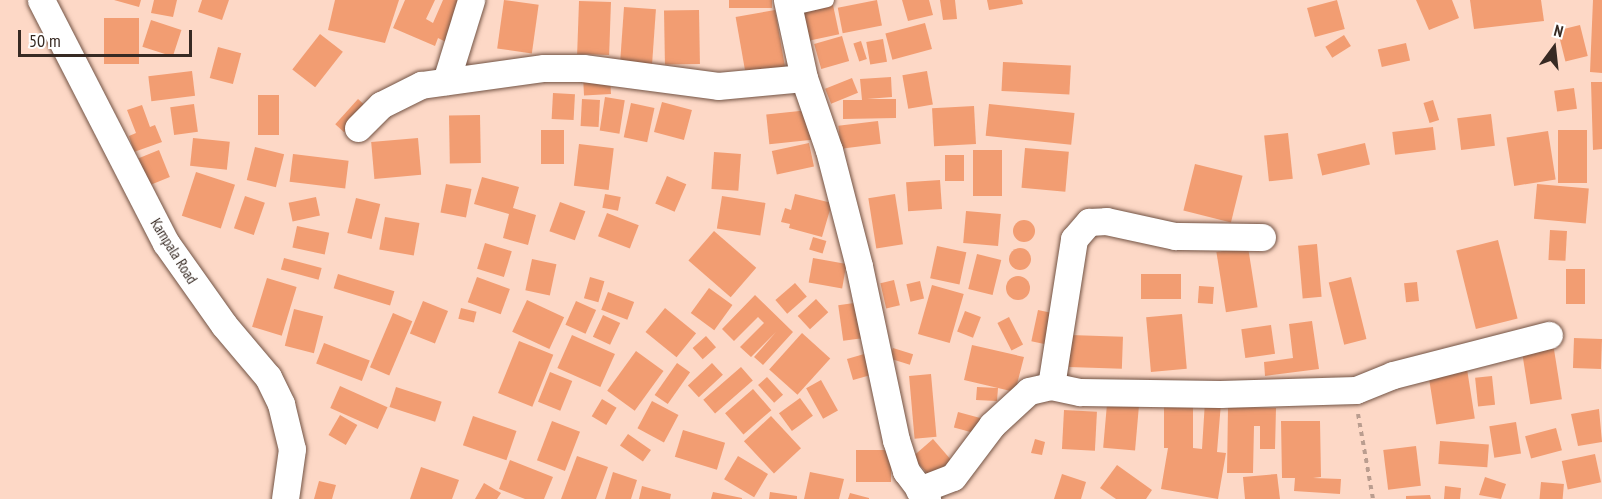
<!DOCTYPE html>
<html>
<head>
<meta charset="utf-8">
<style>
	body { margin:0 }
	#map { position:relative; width:1602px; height:499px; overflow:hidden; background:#fdd8c6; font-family:"PT Sans Narrow",sans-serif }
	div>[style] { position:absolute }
	.building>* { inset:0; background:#f29d72; transform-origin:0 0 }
	.round { border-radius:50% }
	.path>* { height:4px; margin-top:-2px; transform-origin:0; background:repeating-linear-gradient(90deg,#ba9d8f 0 4.5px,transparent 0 9px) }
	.roads { filter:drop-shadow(0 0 2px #725344) drop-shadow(0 0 2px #725344) }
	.lane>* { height:14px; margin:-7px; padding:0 7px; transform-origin:7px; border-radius:7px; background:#fff }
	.street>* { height:27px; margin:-13.5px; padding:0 13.5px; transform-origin:13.5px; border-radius:13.5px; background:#fff }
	span { translate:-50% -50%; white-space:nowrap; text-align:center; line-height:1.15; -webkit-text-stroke:4.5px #fff; paint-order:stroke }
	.street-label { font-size:15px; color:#372a23 }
	.north { position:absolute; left:1524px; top:18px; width:60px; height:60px; -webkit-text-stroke:4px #fff; paint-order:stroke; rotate:15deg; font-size:16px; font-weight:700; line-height:24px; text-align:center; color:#372a23 }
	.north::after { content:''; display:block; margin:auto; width:21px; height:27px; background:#372a23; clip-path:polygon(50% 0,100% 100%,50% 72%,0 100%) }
	.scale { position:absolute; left:18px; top:30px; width:174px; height:27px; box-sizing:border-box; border:3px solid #372a23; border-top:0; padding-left:8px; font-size:18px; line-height:21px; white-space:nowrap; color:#372a23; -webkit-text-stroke:4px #fff; paint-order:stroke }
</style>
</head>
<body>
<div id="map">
	<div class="building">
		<div style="clip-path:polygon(114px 0,141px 0,139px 7px)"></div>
		<div style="clip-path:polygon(154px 0,177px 0,173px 17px,151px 13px)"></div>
		<div style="clip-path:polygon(202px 0,229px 0,222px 20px,198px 12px)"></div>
		<div style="clip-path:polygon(335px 0,399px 0,385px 43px,328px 30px)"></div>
		<div style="clip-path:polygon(405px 0,435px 0,426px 19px,433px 23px,443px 0,460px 0,450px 44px,438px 38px,435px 46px,393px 28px)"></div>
		<div style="left:504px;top:0;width:35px;height:49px;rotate:8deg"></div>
		<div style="left:729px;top:0;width:43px;height:8px"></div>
		<div style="left:877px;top:0;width:26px;height:40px;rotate:79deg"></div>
		<div style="clip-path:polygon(902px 0,929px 0,933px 15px,908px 21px)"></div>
		<div style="clip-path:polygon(940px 0,955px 0,957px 19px,943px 20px)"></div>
		<div style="clip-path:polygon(987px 0,1022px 0,1023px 4px,989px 10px)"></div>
		<div style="left:1337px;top:0;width:30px;height:31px;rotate:75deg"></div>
		<div style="clip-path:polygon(1416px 0,1452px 0,1459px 18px,1429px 30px)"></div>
		<div style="clip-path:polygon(1470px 0,1541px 0,1544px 21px,1474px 29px)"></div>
		<div style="clip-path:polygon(1593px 0,1602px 0,1602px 73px,1590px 72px)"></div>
		<div style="left:579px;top:1px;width:32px;height:53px;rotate:2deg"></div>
		<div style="left:833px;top:5px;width:30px;height:30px;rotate:78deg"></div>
		<div style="left:624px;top:7px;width:32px;height:61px;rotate:4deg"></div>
		<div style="left:699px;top:10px;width:54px;height:35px;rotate:89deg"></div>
		<div style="left:775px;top:10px;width:58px;height:40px;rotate:80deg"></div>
		<div style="left:104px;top:18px;width:35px;height:46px"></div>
		<div style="left:151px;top:20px;width:32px;height:28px;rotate:18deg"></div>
		<div style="left:925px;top:23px;width:27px;height:41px;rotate:75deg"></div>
		<div style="left:1580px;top:25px;width:32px;height:23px;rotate:76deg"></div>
		<div style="left:320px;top:34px;width:29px;height:45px;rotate:38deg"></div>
		<div style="left:1344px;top:35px;width:13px;height:22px;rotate:58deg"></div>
		<div style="left:842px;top:36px;width:26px;height:29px;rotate:74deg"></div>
		<div style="left:883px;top:39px;width:23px;height:17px;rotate:80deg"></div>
		<div style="left:861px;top:41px;width:19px;height:8px;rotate:72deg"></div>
		<div style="left:1406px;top:43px;width:18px;height:29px;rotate:77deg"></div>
		<div style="left:218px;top:47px;width:24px;height:32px;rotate:15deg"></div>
		<div style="left:1003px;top:62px;width:68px;height:29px;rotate:3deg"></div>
		<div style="left:192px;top:71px;width:25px;height:44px;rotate:83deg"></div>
		<div style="left:927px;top:71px;width:34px;height:25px;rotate:80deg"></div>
		<div style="left:610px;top:75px;width:19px;height:27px;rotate:87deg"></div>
		<div style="clip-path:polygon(891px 77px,892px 97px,867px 99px,896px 99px,896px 118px,843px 119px,843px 100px,862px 100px,860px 79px)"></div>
		<div style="left:852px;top:78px;width:16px;height:29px;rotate:68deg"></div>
		<div style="clip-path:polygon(1591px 82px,1602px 82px,1602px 149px,1593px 150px)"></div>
		<div style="left:1574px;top:88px;width:21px;height:20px;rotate:82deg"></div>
		<div style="left:553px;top:93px;width:22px;height:26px;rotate:3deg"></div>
		<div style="left:258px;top:95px;width:21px;height:40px"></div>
		<div style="left:605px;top:97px;width:20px;height:34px;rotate:9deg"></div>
		<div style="left:358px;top:99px;width:12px;height:34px;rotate:42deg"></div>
		<div style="left:582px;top:99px;width:18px;height:27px;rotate:3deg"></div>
		<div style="left:1433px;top:100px;width:21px;height:10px;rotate:73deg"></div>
		<div style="left:662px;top:102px;width:31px;height:31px;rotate:15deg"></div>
		<div style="left:631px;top:103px;width:24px;height:35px;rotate:12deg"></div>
		<div style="left:194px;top:104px;width:28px;height:24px;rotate:82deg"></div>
		<div style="left:989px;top:104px;width:86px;height:32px;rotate:6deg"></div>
		<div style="clip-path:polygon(142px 105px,150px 127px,155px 125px,162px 142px,134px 152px,129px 136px,136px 133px,127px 110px)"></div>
		<div style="left:974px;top:106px;width:38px;height:42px;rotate:87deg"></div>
		<div style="left:809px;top:110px;width:30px;height:43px;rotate:84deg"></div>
		<div style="left:1491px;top:114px;width:32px;height:34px;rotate:83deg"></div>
		<div style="left:480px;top:115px;width:48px;height:31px;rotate:89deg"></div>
		<div style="left:878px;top:121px;width:23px;height:40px;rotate:83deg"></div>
		<div style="left:1433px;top:127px;width:23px;height:41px;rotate:83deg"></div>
		<div style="left:541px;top:130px;width:23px;height:34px"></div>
		<div style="left:1558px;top:130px;width:29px;height:53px"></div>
		<div style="left:1548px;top:131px;width:49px;height:42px;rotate:81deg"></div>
		<div style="left:1288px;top:133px;width:46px;height:24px;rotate:84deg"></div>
		<div style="left:193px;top:138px;width:37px;height:28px;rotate:6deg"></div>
		<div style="left:418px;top:138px;width:37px;height:47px;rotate:85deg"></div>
		<div style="left:809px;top:143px;width:24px;height:38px;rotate:78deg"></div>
		<div style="left:1365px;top:143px;width:22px;height:49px;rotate:77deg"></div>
		<div style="left:579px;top:144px;width:35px;height:42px;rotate:7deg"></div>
		<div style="left:255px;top:147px;width:30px;height:34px;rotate:14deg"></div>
		<div style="left:1025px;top:148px;width:44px;height:40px;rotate:5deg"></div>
		<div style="left:159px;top:150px;width:29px;height:22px;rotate:68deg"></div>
		<div style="left:973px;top:150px;width:29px;height:46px"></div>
		<div style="left:714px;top:152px;width:27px;height:37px;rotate:4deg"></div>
		<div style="left:293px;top:154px;width:56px;height:28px;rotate:7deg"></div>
		<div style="left:945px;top:155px;width:19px;height:26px"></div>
		<div style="left:1195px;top:164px;width:49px;height:48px;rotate:14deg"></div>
		<div style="left:196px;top:172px;width:41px;height:46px;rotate:18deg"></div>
		<div style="left:667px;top:176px;width:21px;height:30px;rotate:23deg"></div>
		<div style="clip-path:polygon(482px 177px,519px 187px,513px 208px,536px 215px,528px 245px,503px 238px,509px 214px,474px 204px)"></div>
		<div style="left:940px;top:180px;width:29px;height:34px;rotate:86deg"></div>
		<div style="left:446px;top:184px;width:26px;height:29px;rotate:11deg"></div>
		<div style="left:1537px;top:184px;width:52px;height:35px;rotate:5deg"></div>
		<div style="left:605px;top:194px;width:16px;height:14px;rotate:11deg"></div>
		<div style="clip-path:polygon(795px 194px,832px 203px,822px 237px,789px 228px,790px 224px,781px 222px,785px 208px,791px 210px)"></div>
		<div style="left:895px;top:194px;width:51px;height:27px;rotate:81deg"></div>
		<div style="left:245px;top:196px;width:21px;height:34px;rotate:19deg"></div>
		<div style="left:722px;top:196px;width:44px;height:33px;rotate:9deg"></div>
		<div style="left:316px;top:197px;width:19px;height:28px;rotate:78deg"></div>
		<div style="left:356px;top:198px;width:25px;height:36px;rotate:14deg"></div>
		<div style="left:560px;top:202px;width:27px;height:31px;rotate:20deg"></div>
		<div style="left:966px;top:211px;width:35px;height:32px;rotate:5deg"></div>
		<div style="left:607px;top:213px;width:34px;height:25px;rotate:21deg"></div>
		<div style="left:385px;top:217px;width:35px;height:33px;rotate:10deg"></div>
		<div class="round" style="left:1013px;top:220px;width:22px;height:22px"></div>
		<div style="left:297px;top:226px;width:33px;height:22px;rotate:12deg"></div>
		<div style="left:1550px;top:230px;width:17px;height:30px;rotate:3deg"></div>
		<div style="left:714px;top:231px;width:56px;height:39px;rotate:41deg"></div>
		<div style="left:813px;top:237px;width:14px;height:13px;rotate:17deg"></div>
		<div style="left:1498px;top:240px;width:81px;height:43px;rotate:76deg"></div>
		<div style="left:485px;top:243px;width:28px;height:27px;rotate:17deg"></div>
		<div style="left:1317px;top:244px;width:53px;height:19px;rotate:85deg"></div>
		<div style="left:937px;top:246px;width:30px;height:33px;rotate:12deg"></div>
		<div style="left:1248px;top:247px;width:61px;height:32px;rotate:81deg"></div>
		<div class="round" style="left:1009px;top:248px;width:22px;height:22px"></div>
		<div style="left:977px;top:254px;width:25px;height:36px;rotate:14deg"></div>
		<div style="left:284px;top:258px;width:39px;height:12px;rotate:15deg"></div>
		<div style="left:813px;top:258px;width:34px;height:25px;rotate:10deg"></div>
		<div style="left:532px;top:259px;width:25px;height:32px;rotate:12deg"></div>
		<div style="left:1566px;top:269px;width:19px;height:35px"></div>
		<div style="left:338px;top:274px;width:59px;height:15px;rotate:17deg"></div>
		<div style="left:1141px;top:274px;width:40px;height:25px"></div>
		<div class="round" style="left:1006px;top:276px;width:24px;height:24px"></div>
		<div style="left:477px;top:277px;width:35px;height:27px;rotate:20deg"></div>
		<div style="left:590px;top:277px;width:15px;height:22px;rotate:16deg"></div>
		<div style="left:1351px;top:277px;width:64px;height:23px;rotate:76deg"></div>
		<div style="left:267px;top:278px;width:31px;height:51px;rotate:17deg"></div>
		<div style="left:894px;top:280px;width:26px;height:14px;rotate:77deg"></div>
		<div style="left:920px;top:281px;width:18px;height:14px;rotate:77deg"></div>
		<div style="left:1417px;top:282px;width:19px;height:13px;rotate:84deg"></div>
		<div style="left:795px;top:283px;width:18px;height:26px;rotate:49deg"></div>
		<div style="left:932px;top:285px;width:33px;height:51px;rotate:16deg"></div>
		<div style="left:1199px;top:286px;width:15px;height:17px;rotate:4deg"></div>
		<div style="left:709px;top:288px;width:29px;height:31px;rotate:36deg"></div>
		<div style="left:608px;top:292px;width:28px;height:19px;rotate:21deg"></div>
		<div style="clip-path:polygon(755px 295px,793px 332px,763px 365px,754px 357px,776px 332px,751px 357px,740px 347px,764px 323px,758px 317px,734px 341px,722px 329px)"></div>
		<div style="left:816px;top:299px;width:18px;height:25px;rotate:47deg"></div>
		<div style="left:527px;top:300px;width:41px;height:35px;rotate:25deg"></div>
		<div style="left:423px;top:301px;width:27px;height:35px;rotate:22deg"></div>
		<div style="left:576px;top:301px;width:22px;height:26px;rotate:24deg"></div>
		<div style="left:861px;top:302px;width:36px;height:23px;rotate:82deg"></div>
		<div style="left:461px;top:308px;width:16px;height:11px;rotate:14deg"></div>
		<div style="left:665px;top:308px;width:40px;height:31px;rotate:39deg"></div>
		<div style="left:294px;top:309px;width:30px;height:38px;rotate:14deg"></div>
		<div style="left:1038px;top:310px;width:24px;height:32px;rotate:12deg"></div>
		<div style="left:965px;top:311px;width:17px;height:22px;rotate:21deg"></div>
		<div style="left:393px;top:313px;width:21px;height:59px;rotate:23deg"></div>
		<div style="left:1182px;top:314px;width:55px;height:36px;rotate:85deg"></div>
		<div style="left:603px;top:315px;width:19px;height:24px;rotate:25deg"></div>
		<div style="left:1009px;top:317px;width:31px;height:13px;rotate:63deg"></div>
		<div style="clip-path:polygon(1312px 321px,1319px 369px,1265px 376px,1264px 362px,1293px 358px,1289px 324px)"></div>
		<div style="left:1271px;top:325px;width:29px;height:30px;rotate:82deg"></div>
		<div style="left:802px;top:333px;width:38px;height:49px;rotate:42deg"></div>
		<div style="left:572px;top:335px;width:47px;height:36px;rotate:24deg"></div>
		<div style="left:1070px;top:335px;width:53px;height:32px;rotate:2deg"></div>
		<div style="left:706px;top:336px;width:15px;height:18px;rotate:48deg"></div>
		<div style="left:1574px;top:338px;width:28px;height:30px;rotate:2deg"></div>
		<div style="left:519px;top:341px;width:37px;height:56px;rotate:22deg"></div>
		<div style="left:324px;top:343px;width:49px;height:22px;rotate:21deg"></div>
		<div style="left:1553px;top:343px;width:57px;height:32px;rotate:81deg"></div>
		<div style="clip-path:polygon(972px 345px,1024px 357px,1015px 392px,998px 388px,997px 401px,976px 400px,977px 387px,998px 388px,964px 380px)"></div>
		<div style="left:893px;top:348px;width:21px;height:11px;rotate:17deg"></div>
		<div style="left:636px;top:351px;width:34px;height:49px;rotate:36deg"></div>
		<div style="left:871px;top:352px;width:22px;height:25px;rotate:74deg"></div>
		<div style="left:677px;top:363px;width:16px;height:39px;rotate:35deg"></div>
		<div style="left:712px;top:363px;width:16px;height:33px;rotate:47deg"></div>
		<div style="left:741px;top:367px;width:18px;height:50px;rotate:49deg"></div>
		<div style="left:1467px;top:369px;width:50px;height:39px;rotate:81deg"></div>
		<div style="left:550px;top:372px;width:24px;height:32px;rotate:22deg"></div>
		<div style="left:931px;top:374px;width:63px;height:22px;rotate:85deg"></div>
		<div style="left:1492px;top:376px;width:29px;height:17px;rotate:84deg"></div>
		<div style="left:767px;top:377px;width:24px;height:12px;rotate:48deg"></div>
		<div style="left:821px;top:380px;width:35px;height:17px;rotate:61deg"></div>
		<div style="left:340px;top:386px;width:52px;height:24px;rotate:24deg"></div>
		<div style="left:396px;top:387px;width:48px;height:21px;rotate:18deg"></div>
		<div style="left:753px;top:389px;width:28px;height:37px;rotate:49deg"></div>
		<div style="left:800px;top:398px;width:22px;height:26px;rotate:54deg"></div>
		<div style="left:602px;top:399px;width:17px;height:20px;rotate:31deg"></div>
		<div style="left:652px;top:401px;width:30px;height:31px;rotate:28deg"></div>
		<div style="clip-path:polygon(1164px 401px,1193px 401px,1193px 448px,1202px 449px,1205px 401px,1221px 403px,1217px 452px,1226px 453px,1218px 499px,1161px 489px,1168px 448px,1164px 448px)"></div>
		<div style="left:1107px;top:404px;width:32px;height:44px;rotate:5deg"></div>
		<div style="clip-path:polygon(1228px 407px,1276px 408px,1275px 449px,1260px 449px,1260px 426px,1254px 426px,1253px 473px,1227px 473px)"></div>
		<div style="clip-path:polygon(1599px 409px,1602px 442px,1578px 446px,1571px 414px)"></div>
		<div style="left:1064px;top:410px;width:33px;height:39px;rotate:3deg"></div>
		<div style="left:958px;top:412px;width:23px;height:16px;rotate:15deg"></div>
		<div style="left:340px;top:415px;width:20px;height:23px;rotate:30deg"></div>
		<div style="left:473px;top:416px;width:46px;height:31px;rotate:19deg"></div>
		<div style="left:771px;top:416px;width:44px;height:37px;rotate:47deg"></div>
		<div style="left:552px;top:421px;width:30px;height:42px;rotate:21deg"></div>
		<div style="clip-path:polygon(1281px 421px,1320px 421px,1321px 477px,1313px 478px,1341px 479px,1340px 494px,1294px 491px,1295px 478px,1282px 478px)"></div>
		<div style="left:1516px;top:422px;width:32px;height:27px;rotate:81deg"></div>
		<div style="left:1556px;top:428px;width:23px;height:32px;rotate:75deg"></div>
		<div style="left:683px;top:430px;width:44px;height:28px;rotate:17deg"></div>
		<div style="left:628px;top:434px;width:28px;height:14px;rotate:35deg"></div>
		<div style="left:933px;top:439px;width:28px;height:27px;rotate:49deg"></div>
		<div style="clip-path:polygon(1035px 439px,1045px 442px,1042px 455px,1031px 453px)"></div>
		<div style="left:1440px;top:441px;width:49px;height:23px;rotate:4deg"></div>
		<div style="left:1416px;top:446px;width:40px;height:33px;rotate:83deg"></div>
		<div style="left:856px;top:450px;width:35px;height:32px"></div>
		<div style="left:1595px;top:454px;width:29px;height:34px;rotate:78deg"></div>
		<div style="clip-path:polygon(577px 456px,608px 467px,596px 499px,561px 499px)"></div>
		<div style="left:738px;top:456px;width:35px;height:27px;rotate:31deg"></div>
		<div style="clip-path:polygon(510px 460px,553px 477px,544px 499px,525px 499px,499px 489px)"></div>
		<div style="clip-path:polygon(1117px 465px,1152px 490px,1146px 499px,1116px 499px,1100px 488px)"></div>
		<div style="clip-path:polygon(421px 467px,459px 480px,452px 499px,410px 499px)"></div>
		<div style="clip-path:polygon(613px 472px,637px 480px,631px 499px,605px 499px)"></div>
		<div style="clip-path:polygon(810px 472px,844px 479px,839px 499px,804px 499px)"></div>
		<div style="clip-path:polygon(1062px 474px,1086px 482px,1081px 499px,1054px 499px)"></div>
		<div style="clip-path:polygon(1277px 474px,1280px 499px,1245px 499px,1243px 477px)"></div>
		<div style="clip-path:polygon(1485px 477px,1506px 484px,1501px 499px,1479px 495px)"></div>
		<div style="clip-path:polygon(319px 481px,336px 485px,332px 499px,314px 499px)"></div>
		<div style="left:1541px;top:482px;width:23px;height:17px;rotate:5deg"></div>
		<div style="clip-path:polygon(484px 483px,501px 493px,497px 499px,475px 499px)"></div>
		<div style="clip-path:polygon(642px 486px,671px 494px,670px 499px,639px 499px)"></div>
		<div style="clip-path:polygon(1445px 486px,1461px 488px,1460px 499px,1444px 499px)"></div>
		<div style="clip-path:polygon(713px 492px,742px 498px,742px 499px,711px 499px)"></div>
		<div style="clip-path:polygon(770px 492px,797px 496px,797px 499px,769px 499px)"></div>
		<div style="clip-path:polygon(850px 493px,869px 498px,869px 499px,848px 499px)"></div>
		<div style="clip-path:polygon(1430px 495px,1431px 499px,1406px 499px,1406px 496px)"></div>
	</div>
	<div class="path">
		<div style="left:1358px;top:414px;width:86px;rotate:80deg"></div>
	</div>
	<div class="roads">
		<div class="lane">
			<div style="left:789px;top:9px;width:39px;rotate:-13deg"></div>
		</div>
		<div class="street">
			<div style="left:41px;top:0;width:273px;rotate:62.8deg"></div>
			<div style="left:166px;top:243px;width:100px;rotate:54.7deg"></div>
			<div style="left:224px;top:325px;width:68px;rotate:49.8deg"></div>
			<div style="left:268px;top:377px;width:30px;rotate:64deg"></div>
			<div style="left:281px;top:404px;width:46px;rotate:76.3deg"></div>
			<div style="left:292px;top:449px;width:50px;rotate:98deg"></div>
			<div style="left:787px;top:0;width:80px;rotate:77.7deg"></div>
			<div style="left:804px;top:78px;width:76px;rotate:70.9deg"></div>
			<div style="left:829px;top:150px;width:120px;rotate:75.5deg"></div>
			<div style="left:859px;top:266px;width:178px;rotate:78deg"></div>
			<div style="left:896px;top:440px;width:33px;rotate:72deg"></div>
			<div style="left:906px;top:471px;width:35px;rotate:53deg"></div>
			<div style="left:446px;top:81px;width:85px;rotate:-72.8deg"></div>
			<div style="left:358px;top:128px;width:33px;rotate:-45deg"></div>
			<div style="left:381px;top:105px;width:45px;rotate:-26.6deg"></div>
			<div style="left:421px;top:85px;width:124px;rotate:-7.9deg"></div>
			<div style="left:544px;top:68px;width:39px"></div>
			<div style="left:583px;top:68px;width:136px;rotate:7.6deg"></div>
			<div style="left:718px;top:86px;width:86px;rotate:-5.3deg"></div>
			<div style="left:1051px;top:386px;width:149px;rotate:-81.1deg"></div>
			<div style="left:1074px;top:239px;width:23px;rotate:-49deg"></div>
			<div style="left:1089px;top:222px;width:17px;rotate:-3deg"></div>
			<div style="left:1106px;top:221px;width:71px;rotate:12.3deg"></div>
			<div style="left:1175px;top:236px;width:87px;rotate:0.7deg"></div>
			<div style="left:919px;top:490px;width:36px;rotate:-21deg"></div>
			<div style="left:953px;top:477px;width:65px;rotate:-53.1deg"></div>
			<div style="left:992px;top:425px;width:50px;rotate:-42.6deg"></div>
			<div style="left:1029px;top:391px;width:23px;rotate:-13deg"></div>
			<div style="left:1051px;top:386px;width:30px;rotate:12deg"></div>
			<div style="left:1080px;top:392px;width:140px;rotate:0.8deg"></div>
			<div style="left:1220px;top:394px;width:136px;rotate:-1.7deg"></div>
			<div style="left:1356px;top:390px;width:40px;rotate:-22deg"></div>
			<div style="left:1393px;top:375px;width:161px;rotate:-14.4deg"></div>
		</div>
	</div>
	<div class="street-label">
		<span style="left:174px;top:251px;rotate:58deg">Kampala Road</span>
	</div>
	<div class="north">N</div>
	<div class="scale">50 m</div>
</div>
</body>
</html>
